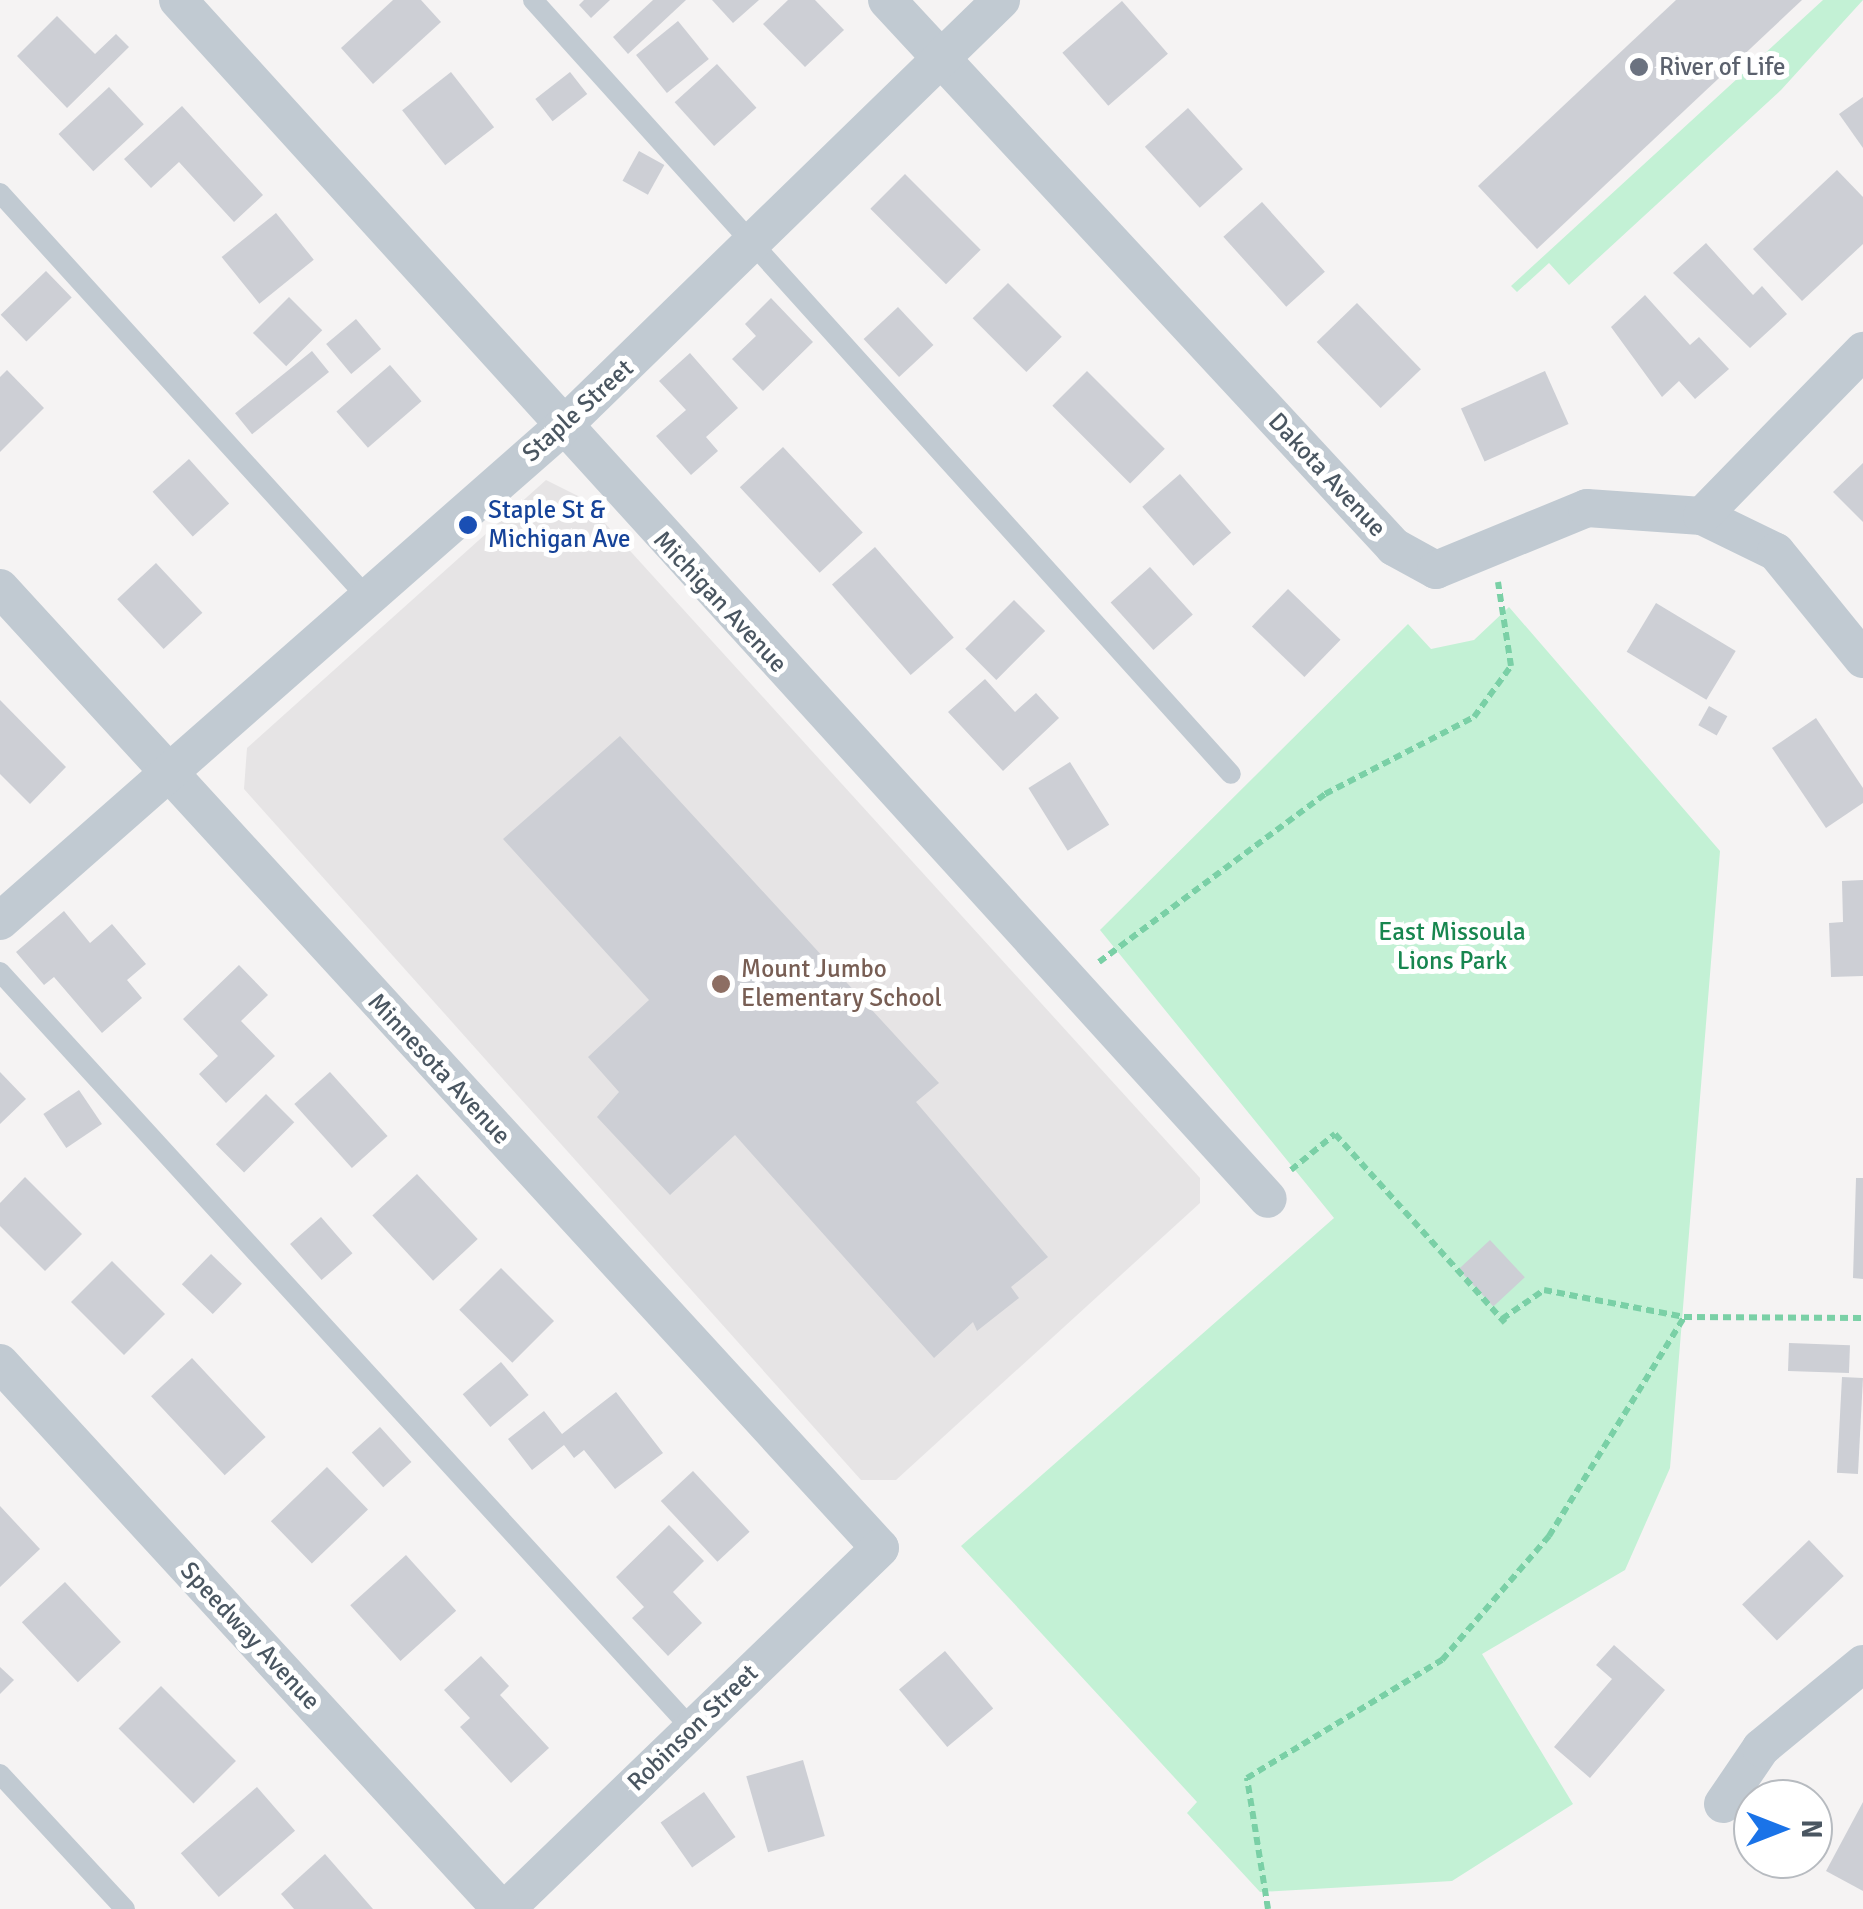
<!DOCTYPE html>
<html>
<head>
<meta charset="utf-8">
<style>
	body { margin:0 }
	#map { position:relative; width:1863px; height:1909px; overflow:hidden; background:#f5f3f3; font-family:Signika,sans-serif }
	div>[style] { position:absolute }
	.education>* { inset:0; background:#e6e4e5 }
	.green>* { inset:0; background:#c3f1d5 }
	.building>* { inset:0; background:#cdcfd5; transform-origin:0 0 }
	.path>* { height:6px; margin-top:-3px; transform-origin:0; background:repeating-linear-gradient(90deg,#7ad0a6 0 8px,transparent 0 13px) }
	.service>* { height:20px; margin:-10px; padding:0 10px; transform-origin:10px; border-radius:10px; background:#c1cad2 }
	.minor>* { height:38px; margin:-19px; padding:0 19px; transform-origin:19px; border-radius:19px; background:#c1cad2 }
	.dots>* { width:28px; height:28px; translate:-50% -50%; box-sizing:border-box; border:5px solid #fff; border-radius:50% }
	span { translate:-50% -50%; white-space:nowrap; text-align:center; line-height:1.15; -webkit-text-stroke:10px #fff; paint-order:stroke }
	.worship-label { font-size:25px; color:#5b616d }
	.left { translate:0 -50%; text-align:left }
	.street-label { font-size:25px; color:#4a5661 }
	.transit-label { font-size:25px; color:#164399 }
	.park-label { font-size:25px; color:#17864f }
	.education-label { font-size:25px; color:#785e54 }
	.north { position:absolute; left:1733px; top:1779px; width:100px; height:100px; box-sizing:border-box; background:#fff; border:2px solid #b7bbc0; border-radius:50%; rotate:90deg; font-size:28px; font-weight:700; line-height:40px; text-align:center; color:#4a5661 }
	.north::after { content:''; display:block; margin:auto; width:35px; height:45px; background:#1a73e8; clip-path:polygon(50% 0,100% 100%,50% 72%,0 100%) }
</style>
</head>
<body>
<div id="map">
	<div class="education">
		<div style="clip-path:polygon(546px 480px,582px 498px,1200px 1178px,1200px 1203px,896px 1480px,861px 1480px,244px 789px,247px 748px)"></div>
	</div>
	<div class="green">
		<div style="clip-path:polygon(1823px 0,1863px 0,1781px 90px,1569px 285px,1549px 263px,1517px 292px,1511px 286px)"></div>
		<div style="clip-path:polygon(1509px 607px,1720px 851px,1670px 1468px,1625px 1570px,1482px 1654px,1573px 1804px,1452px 1881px,1260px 1892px,1187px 1813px,1197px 1802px,961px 1546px,1334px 1218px,1100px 930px,1408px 624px,1431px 649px,1474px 640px)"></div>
	</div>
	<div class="building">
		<div style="clip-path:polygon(393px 0,421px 0,441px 22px,373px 84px,341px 48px)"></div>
		<div style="clip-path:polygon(584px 0,610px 0,591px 18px,579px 5px)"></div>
		<div style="clip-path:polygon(653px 0,686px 0,628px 54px,613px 37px)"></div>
		<div style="clip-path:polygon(712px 0,759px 0,733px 23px)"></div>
		<div style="clip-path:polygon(788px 0,815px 0,844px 30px,805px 67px,763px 24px)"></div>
		<div style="clip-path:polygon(1676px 0,1802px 0,1537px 249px,1478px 186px)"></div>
		<div style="left:1122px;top:1px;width:70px;height:79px;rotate:49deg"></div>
		<div style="clip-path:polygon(57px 16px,95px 54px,116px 34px,129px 47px,67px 108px,17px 56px)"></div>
		<div style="left:678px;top:21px;width:49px;height:54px;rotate:51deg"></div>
		<div style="left:717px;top:64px;width:59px;height:57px;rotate:48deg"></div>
		<div style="left:451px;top:72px;width:70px;height:62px;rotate:52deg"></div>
		<div style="left:570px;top:72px;width:28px;height:44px;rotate:52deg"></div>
		<div style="left:109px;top:87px;width:51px;height:69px;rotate:47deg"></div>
		<div style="clip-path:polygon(1863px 97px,1863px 148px,1839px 114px)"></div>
		<div style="clip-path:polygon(182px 106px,263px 195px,234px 222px,179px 162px,151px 188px,124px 159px)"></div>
		<div style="left:1188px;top:108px;width:82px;height:58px;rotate:48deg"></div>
		<div style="left:639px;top:151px;width:29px;height:34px;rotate:29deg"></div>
		<div style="clip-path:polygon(1837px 170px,1863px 197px,1863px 244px,1802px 301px,1753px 249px)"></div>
		<div style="left:905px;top:174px;width:107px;height:49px;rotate:45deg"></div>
		<div style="left:1262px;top:202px;width:94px;height:52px;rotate:48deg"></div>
		<div style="left:276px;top:213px;width:60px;height:70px;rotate:51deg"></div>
		<div style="clip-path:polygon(1706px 243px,1753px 295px,1762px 286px,1787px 314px,1750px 348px,1673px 273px)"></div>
		<div style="left:46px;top:271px;width:37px;height:63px;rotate:46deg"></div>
		<div style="left:1008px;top:283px;width:76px;height:50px;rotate:45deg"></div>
		<div style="clip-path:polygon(1645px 295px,1690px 345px,1699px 337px,1729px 369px,1695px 399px,1679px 381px,1662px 397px,1611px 327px)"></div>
		<div style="left:289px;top:297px;width:47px;height:51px;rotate:45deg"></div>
		<div style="clip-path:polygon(771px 298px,813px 342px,763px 391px,732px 359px,756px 336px,745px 324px)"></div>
		<div style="left:1357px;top:303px;width:92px;height:56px;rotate:46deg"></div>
		<div style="left:898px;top:307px;width:52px;height:47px;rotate:47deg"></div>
		<div style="left:356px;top:319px;width:39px;height:39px;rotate:50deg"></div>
		<div style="left:312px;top:351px;width:27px;height:99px;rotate:51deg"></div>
		<div style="clip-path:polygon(690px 353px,738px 408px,706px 437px,718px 451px,691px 475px,656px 436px,686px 410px,659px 381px)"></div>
		<div style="left:390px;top:365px;width:48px;height:71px;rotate:49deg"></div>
		<div style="clip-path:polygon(7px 370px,44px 408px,0 452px,0 377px)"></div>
		<div style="left:1087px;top:371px;width:110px;height:49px;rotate:45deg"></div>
		<div style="left:1545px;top:371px;width:58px;height:92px;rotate:66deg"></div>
		<div style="left:783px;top:447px;width:117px;height:59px;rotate:47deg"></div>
		<div style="left:189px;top:459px;width:60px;height:49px;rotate:48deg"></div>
		<div style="clip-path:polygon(1863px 463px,1863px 522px,1833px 492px)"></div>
		<div style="left:1180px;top:474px;width:78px;height:50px;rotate:49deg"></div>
		<div style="left:875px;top:547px;width:120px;height:57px;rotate:49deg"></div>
		<div style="left:156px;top:563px;width:68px;height:53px;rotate:47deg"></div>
		<div style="left:1150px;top:567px;width:64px;height:53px;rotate:48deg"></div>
		<div style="left:1288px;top:589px;width:73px;height:52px;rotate:44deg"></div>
		<div style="left:1014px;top:600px;width:44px;height:69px;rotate:45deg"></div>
		<div style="left:1656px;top:603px;width:93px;height:57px;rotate:31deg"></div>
		<div style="clip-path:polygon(985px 679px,1015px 712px,1036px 693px,1059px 718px,1003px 771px,948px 712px)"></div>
		<div style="clip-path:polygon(0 700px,66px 767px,30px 804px,0 774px)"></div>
		<div style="left:1709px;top:706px;width:21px;height:22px;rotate:29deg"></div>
		<div style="clip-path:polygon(1816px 718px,1863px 788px,1863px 803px,1826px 828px,1772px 748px)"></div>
		<div style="clip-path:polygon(620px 736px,939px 1083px,916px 1102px,1048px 1257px,1011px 1287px,1019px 1298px,977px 1331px,973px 1322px,934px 1358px,735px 1135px,670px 1195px,597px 1117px,619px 1092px,588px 1057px,649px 1000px,503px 839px)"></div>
		<div style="left:1070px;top:762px;width:74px;height:49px;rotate:58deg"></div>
		<div style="clip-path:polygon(1863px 880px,1863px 976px,1831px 977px,1829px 923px,1843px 922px,1842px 881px)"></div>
		<div style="clip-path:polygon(64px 911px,90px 943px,112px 924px,146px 964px,127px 980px,142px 998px,102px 1033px,54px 977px,44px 985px,16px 952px)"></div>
		<div style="clip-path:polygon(239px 965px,268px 995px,241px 1021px,275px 1056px,226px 1103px,199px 1074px,218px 1056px,183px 1019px)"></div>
		<div style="clip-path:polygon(0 1072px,26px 1099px,0 1124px)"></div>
		<div style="left:330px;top:1072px;width:86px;height:48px;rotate:48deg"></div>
		<div style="left:79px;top:1090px;width:41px;height:43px;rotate:56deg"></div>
		<div style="left:266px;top:1094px;width:40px;height:71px;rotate:45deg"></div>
		<div style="left:417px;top:1174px;width:89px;height:61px;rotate:47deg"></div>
		<div style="clip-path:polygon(25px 1177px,82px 1234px,45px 1271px,0 1226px,0 1203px)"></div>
		<div style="clip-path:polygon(1856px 1178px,1863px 1178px,1863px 1279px,1853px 1278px)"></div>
		<div style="left:321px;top:1217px;width:48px;height:41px;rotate:49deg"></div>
		<div style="left:1490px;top:1240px;width:51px;height:43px;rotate:47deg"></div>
		<div style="left:211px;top:1254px;width:43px;height:42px;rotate:44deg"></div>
		<div style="left:112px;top:1261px;width:75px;height:58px;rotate:45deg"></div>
		<div style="left:501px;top:1268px;width:75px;height:59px;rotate:45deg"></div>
		<div style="left:1789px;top:1343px;width:61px;height:28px;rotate:2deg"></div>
		<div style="left:192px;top:1358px;width:108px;height:56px;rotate:47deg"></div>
		<div style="left:501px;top:1362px;width:43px;height:50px;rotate:50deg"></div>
		<div style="left:1842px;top:1377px;width:21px;height:96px;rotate:3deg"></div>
		<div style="clip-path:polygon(616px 1392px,663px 1453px,615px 1489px,584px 1450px,574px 1458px,564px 1445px,532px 1470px,508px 1439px,544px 1411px,562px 1434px)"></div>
		<div style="left:380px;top:1427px;width:47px;height:38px;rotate:48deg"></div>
		<div style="left:327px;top:1467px;width:59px;height:78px;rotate:46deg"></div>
		<div style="left:693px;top:1471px;width:83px;height:44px;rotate:47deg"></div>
		<div style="clip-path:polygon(0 1506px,40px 1549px,0 1587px)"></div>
		<div style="clip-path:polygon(669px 1525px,704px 1561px,673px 1592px,702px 1623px,668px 1656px,632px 1618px,644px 1607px,616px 1577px)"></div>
		<div style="left:1809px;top:1540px;width:50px;height:93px;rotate:46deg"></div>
		<div style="left:406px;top:1555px;width:75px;height:75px;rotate:48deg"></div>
		<div style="left:65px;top:1582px;width:82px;height:59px;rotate:47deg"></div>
		<div style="clip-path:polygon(1614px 1645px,1665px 1690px,1590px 1778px,1554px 1747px,1612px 1679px,1596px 1665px)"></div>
		<div style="left:945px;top:1651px;width:75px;height:60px;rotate:50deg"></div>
		<div style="clip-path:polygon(481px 1656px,509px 1686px,500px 1695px,549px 1748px,511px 1783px,460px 1727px,470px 1718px,444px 1690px)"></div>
		<div style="clip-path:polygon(0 1667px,14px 1680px,0 1694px)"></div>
		<div style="left:161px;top:1686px;width:106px;height:60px;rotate:45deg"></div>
		<div style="left:803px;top:1760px;width:79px;height:59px;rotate:74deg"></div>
		<div style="left:257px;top:1787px;width:58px;height:101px;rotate:49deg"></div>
		<div style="left:704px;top:1792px;width:55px;height:53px;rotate:55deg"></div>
		<div style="clip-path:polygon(1863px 1802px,1863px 1891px,1826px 1871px)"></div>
		<div style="clip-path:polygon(325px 1854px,373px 1909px,294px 1909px,281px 1894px)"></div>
	</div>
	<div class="path">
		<div style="left:1099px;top:962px;width:282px;rotate:-36.6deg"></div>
		<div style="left:1325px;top:794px;width:168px;rotate:-27.3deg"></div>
		<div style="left:1474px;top:717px;width:63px;rotate:-54deg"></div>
		<div style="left:1511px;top:666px;width:85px;rotate:-98.8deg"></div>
		<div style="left:1291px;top:1170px;width:57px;rotate:-39.3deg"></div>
		<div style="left:1335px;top:1134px;width:254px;rotate:48deg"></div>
		<div style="left:1502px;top:1319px;width:51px;rotate:-34.6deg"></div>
		<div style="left:1544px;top:1290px;width:143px;rotate:10.9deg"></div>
		<div style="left:1268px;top:1909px;width:133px;rotate:-99.1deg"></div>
		<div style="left:1247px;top:1778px;width:228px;rotate:-31.2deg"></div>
		<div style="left:1442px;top:1660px;width:164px;rotate:-49.2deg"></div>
		<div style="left:1549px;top:1536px;width:257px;rotate:-58.3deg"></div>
		<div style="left:1684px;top:1317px;width:179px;rotate:0.3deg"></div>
	</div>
	<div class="service">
		<div style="left:533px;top:0;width:1042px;rotate:47.96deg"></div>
		<div style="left:0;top:193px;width:546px;rotate:47.75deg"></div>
		<div style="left:0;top:972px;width:1026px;rotate:47.57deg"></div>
		<div style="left:0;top:1774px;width:184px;rotate:47.2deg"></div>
	</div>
	<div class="minor">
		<div style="left:178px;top:0;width:1620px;rotate:47.73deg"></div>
		<div style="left:887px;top:0;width:746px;rotate:47.17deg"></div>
		<div style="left:1394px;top:547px;width:48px;rotate:28.7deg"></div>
		<div style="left:1436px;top:570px;width:163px;rotate:-22.3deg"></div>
		<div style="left:1587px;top:508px;width:115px;rotate:4deg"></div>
		<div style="left:1702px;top:516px;width:82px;rotate:25.9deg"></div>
		<div style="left:1776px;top:552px;width:138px;rotate:50.9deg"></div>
		<div style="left:1702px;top:516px;width:231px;rotate:-45.7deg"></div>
		<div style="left:0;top:588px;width:1302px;rotate:47.49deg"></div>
		<div style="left:880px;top:1548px;width:520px;rotate:136.01deg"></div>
		<div style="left:0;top:921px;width:747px;rotate:-41.31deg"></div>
		<div style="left:561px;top:428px;width:614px;rotate:-44.21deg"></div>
		<div style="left:0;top:1363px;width:741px;rotate:47.46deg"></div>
		<div style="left:1723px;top:1804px;width:68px;rotate:-55.8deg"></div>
		<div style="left:1761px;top:1748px;width:132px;rotate:-39.5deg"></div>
	</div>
	<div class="dots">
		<div style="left:1639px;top:67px;background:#6b7280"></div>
		<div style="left:468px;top:525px;background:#1a4fb4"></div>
		<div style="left:721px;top:984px;background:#8d6e63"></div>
	</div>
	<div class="worship-label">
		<span class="left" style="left:1659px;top:67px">River of Life</span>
	</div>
	<div class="street-label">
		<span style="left:578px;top:411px;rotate:-42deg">Staple Street</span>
		<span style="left:1327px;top:475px;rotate:47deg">Dakota Avenue</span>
		<span style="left:720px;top:602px;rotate:47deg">Michigan Avenue</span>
		<span style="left:439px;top:1069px;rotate:47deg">Minnesota Avenue</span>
		<span style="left:250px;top:1636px;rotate:47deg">Speedway Avenue</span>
		<span style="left:693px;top:1728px;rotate:-44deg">Robinson Street</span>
	</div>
	<div class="transit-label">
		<span class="left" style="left:488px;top:525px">Staple St &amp;<br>Michigan Ave</span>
	</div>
	<div class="park-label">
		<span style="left:1452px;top:947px">East Missoula<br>Lions Park</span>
	</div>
	<div class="education-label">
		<span class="left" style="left:741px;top:984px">Mount Jumbo<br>Elementary School</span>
	</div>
	<div class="north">N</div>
</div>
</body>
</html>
